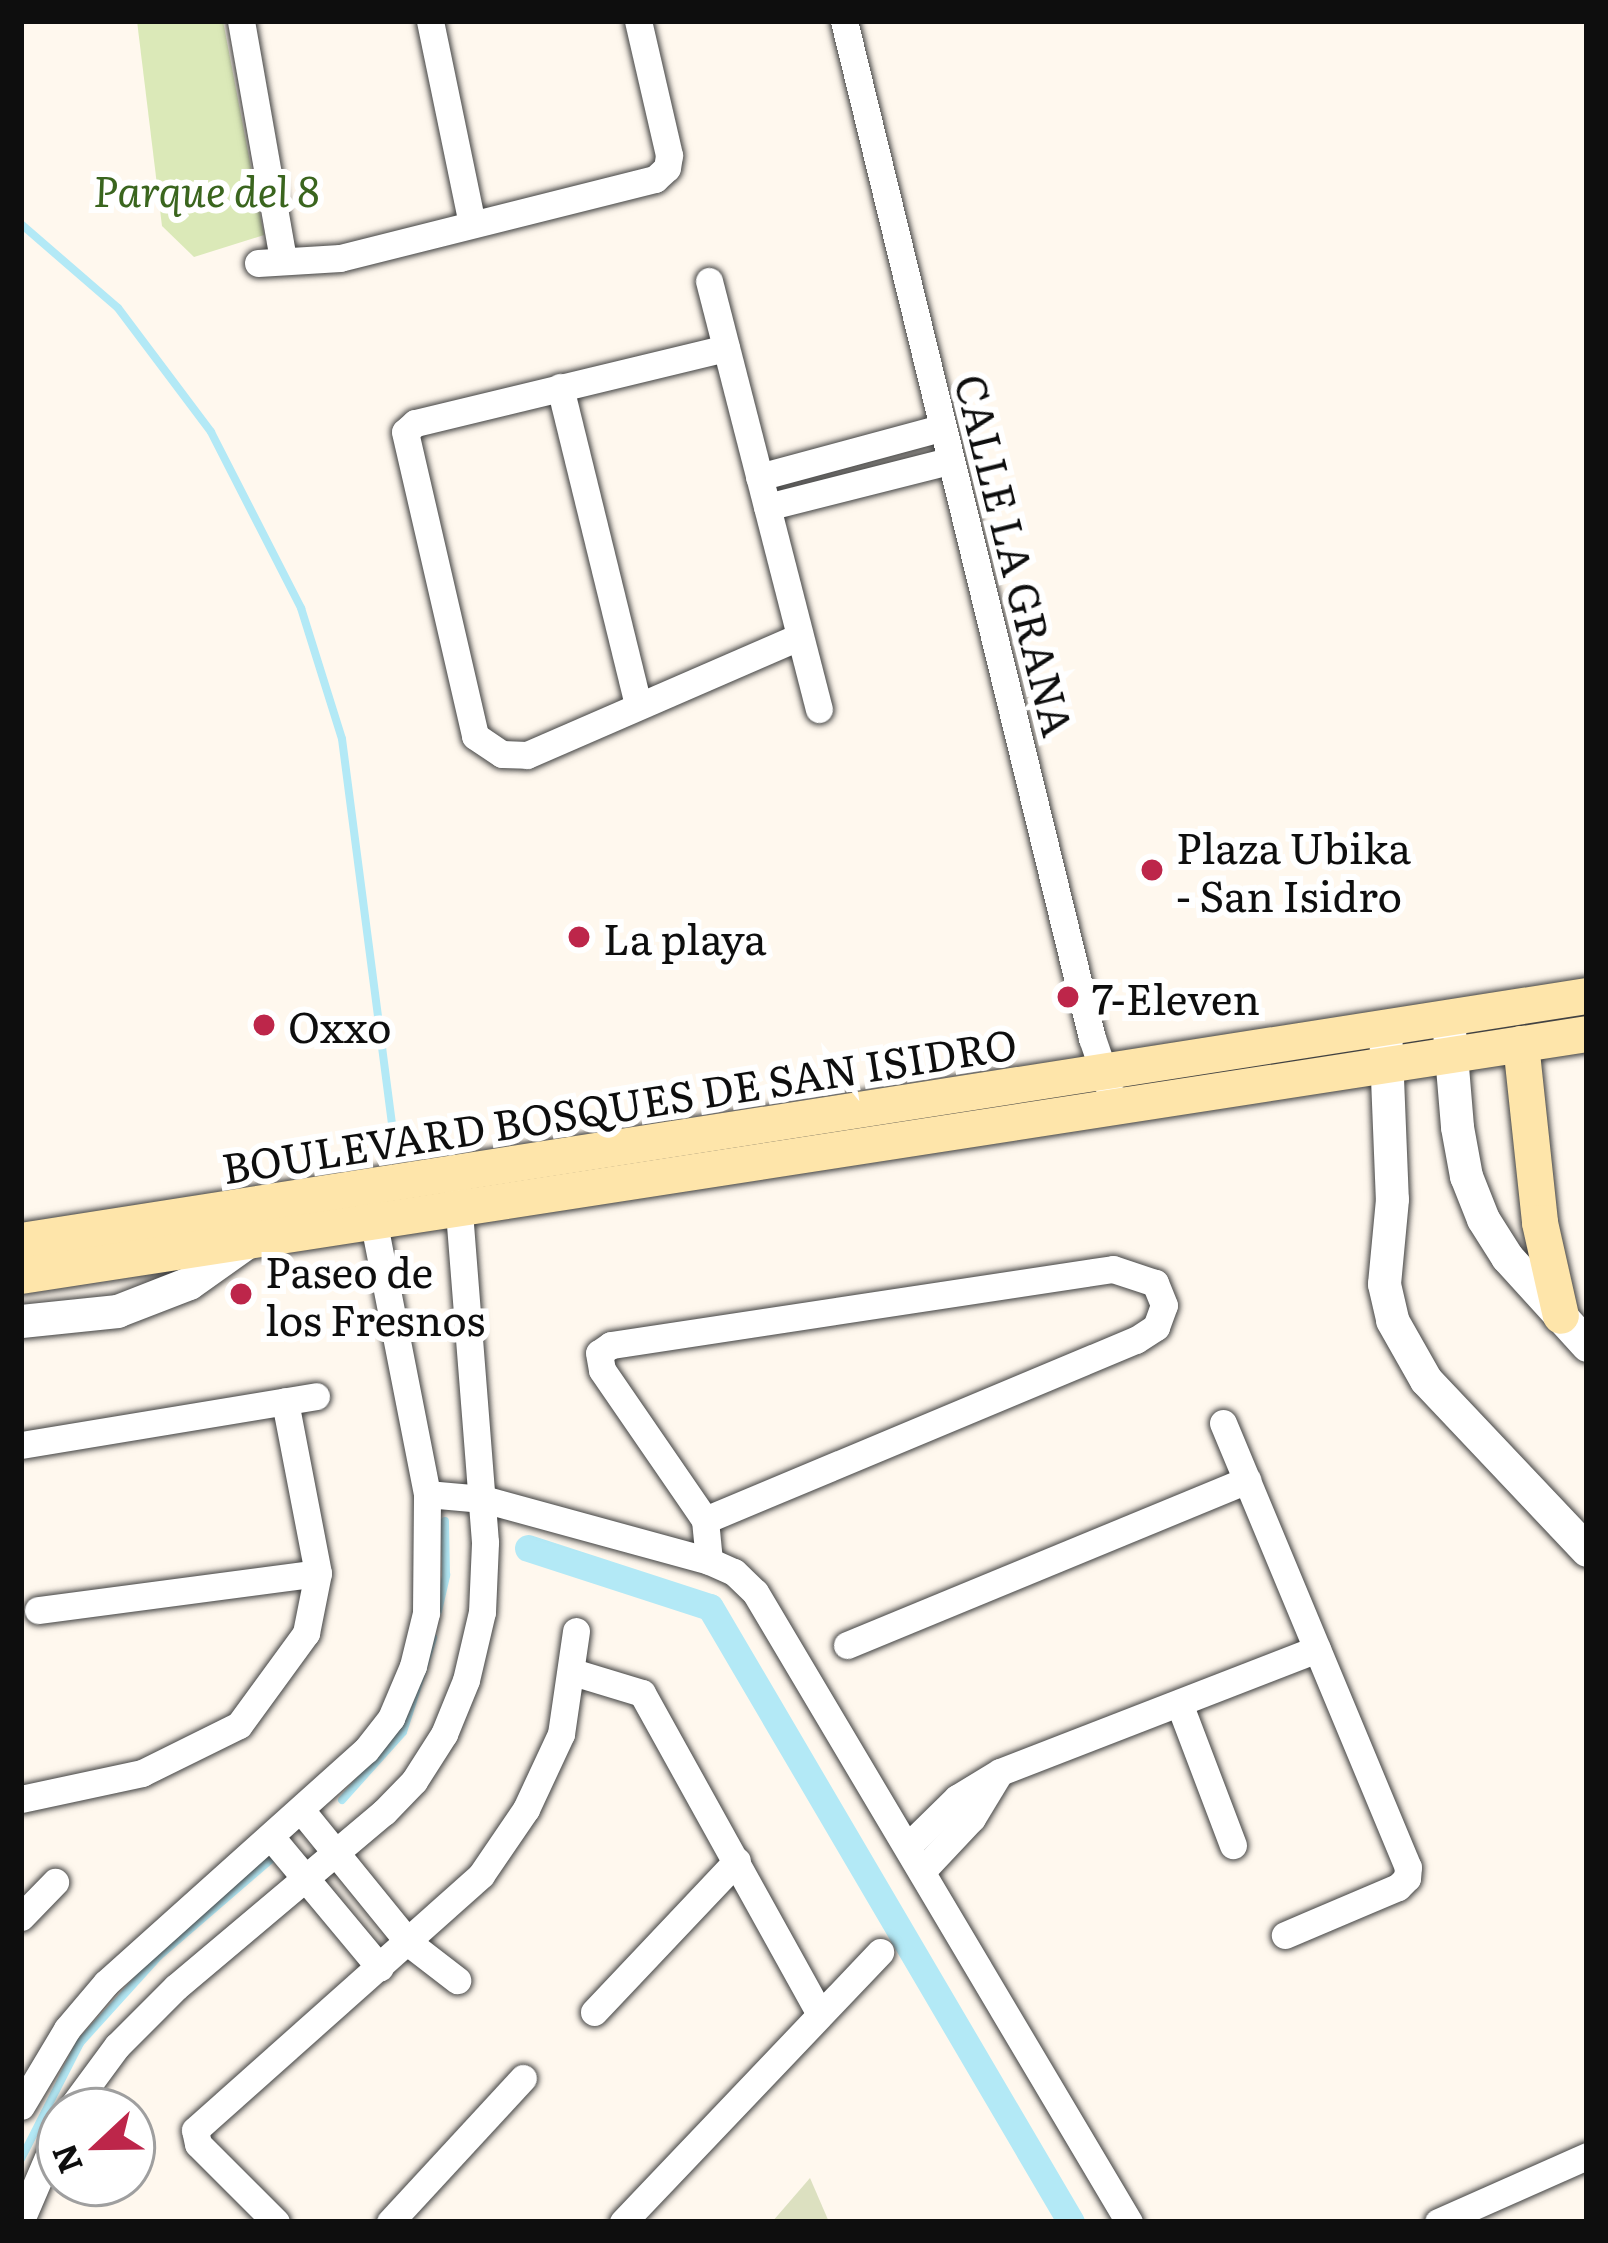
<!DOCTYPE html>
<html>
<head>
<meta charset="utf-8">
<style>
	body { margin:0 }
	#map { position:relative; width:1608px; height:2243px; overflow:hidden; background:#fff8ee; font-family:Literata,serif }
	div>[style] { position:absolute }
	.green>* { inset:0; background:#dbe9b8 }
	.cemetery>* { inset:0; background:#dce0c0 }
	.stream>* { height:8px; margin:-4px; padding:0 4px; transform-origin:4px; border-radius:4px; background:#b3e9f6 }
	.canal>* { height:27px; margin:-13.5px; padding:0 13.5px; transform-origin:13.5px; border-radius:13.5px; background:#b3e9f6 }
	.roads { filter:drop-shadow(0 0 3px #414141) drop-shadow(0 0 3px #414141) }
	.minor>* { height:27px; margin:-13.5px; padding:0 13.5px; transform-origin:13.5px; border-radius:13.5px; background:#fff }
	.tertiary>* { height:33px; margin:-16.5px; padding:0 16.5px; transform-origin:16.5px; border-radius:16.5px; background:#fff }
	.secondary>* { height:36px; margin:-18px; padding:0 18px; transform-origin:18px; border-radius:18px; background:#fee5aa }
	.dots>* { width:33px; height:33px; translate:-50% -50%; box-sizing:border-box; border:6px solid #fff; border-radius:50% }
	span { translate:-50% -50%; white-space:nowrap; text-align:center; line-height:1.15; -webkit-text-stroke:12px #fff; paint-order:stroke }
	.park-label { font-size:42px; color:#3a651e; font-style:italic }
	.street-label { font-size:42px; color:#0e0e0e }
	.poi-label { font-size:42px; color:#0e0e0e }
	.left { translate:0 -50%; text-align:left }
	.frame { position:absolute; inset:0; border:24px solid #0e0e0e; pointer-events:none }
	.north { position:absolute; left:36px; top:2087px; width:120px; height:120px; box-sizing:border-box; background:#fff; border:3px solid #9f9f9f; border-radius:50%; rotate:248deg; font-size:33px; font-weight:700; line-height:48px; text-align:center; color:#0e0e0e }
	.north::after { content:''; display:block; margin:auto; width:42px; height:54px; background:#bd264a; clip-path:polygon(50% 0,100% 100%,50% 72%,0 100%) }
</style>
</head>
<body>
<div id="map">
	<div class="green">
		<div style="clip-path:polygon(137px 21px,223px 21px,264px 235px,194px 257px,162px 226px)"></div>
	</div>
	<div class="cemetery">
		<div style="clip-path:polygon(810px 2178px,829px 2222px,772px 2222px)"></div>
	</div>
	<div class="stream">
		<div style="left:21px;top:224px;width:128px;rotate:40.9deg"></div>
		<div style="left:118px;top:308px;width:155px;rotate:53.1deg"></div>
		<div style="left:211px;top:432px;width:198px;rotate:62.9deg"></div>
		<div style="left:301px;top:608px;width:137px;rotate:72.6deg"></div>
		<div style="left:342px;top:739px;width:386px;rotate:82.6deg"></div>
		<div style="left:438px;top:1611px;width:37px;rotate:-77deg"></div>
		<div style="left:446px;top:1575px;width:54px;rotate:-91.1deg"></div>
		<div style="left:342px;top:1800px;width:91px;rotate:-48.1deg"></div>
		<div style="left:403px;top:1732px;width:99px;rotate:-72.3deg"></div>
		<div style="left:21px;top:2159px;width:130px;rotate:-63deg"></div>
		<div style="left:80px;top:2043px;width:118px;rotate:-47.8deg"></div>
		<div style="left:159px;top:1956px;width:155px;rotate:-40.8deg"></div>
	</div>
	<div class="canal">
		<div style="left:528px;top:1548px;width:191px;rotate:18deg"></div>
		<div style="left:710px;top:1607px;width:713px;rotate:59.59deg"></div>
	</div>
	<div class="roads">
		<div class="minor">
			<div style="left:241px;top:21px;width:241px;rotate:80deg"></div>
			<div style="left:430px;top:21px;width:207px;rotate:78.3deg"></div>
			<div style="left:844px;top:21px;width:1047px;rotate:76.3deg"></div>
			<div style="left:1092px;top:1038px;width:53px;rotate:71.2deg"></div>
			<div style="left:258px;top:263px;width:82px;rotate:-3.5deg"></div>
			<div style="left:340px;top:258px;width:325px;rotate:-14.1deg"></div>
			<div style="left:655px;top:179px;width:16px;rotate:-43deg"></div>
			<div style="left:667px;top:168px;width:13px;rotate:-81deg"></div>
			<div style="left:669px;top:155px;width:138px;rotate:-103deg"></div>
			<div style="left:709px;top:281px;width:442px;rotate:75.6deg"></div>
			<div style="left:726px;top:348px;width:320px;rotate:166.4deg"></div>
			<div style="left:415px;top:423px;width:13px;rotate:138deg"></div>
			<div style="left:405px;top:432px;width:312px;rotate:77deg"></div>
			<div style="left:475px;top:736px;width:32px;rotate:34deg"></div>
			<div style="left:502px;top:754px;width:25px;rotate:2deg"></div>
			<div style="left:527px;top:755px;width:296px;rotate:-23.5deg"></div>
			<div style="left:560px;top:387px;width:327px;rotate:76.2deg"></div>
			<div style="left:759px;top:477px;width:188px;rotate:-15.1deg"></div>
			<div style="left:767px;top:507px;width:188px;rotate:-14.2deg"></div>
			<div style="left:1223px;top:1423px;width:481px;rotate:67.4deg"></div>
			<div style="left:1408px;top:1867px;width:11px;rotate:95deg"></div>
			<div style="left:1407px;top:1878px;width:13px;rotate:135deg"></div>
			<div style="left:1398px;top:1887px;width:123px;rotate:157deg"></div>
			<div style="left:21px;top:1445px;width:299px;rotate:-9.4deg"></div>
			<div style="left:427px;top:1494px;width:56px;rotate:5.1deg"></div>
			<div style="left:483px;top:1499px;width:234px;rotate:15.3deg"></div>
			<div style="left:709px;top:1561px;width:27px;rotate:24deg"></div>
			<div style="left:734px;top:1572px;width:29px;rotate:44deg"></div>
			<div style="left:755px;top:1592px;width:733px;rotate:59.3deg"></div>
			<div style="left:705px;top:1520px;width:467px;rotate:-22.7deg"></div>
			<div style="left:1136px;top:1340px;width:24px;rotate:-33deg"></div>
			<div style="left:1156px;top:1327px;width:23px;rotate:-70deg"></div>
			<div style="left:1164px;top:1305px;width:24px;rotate:-112deg"></div>
			<div style="left:1155px;top:1283px;width:44px;rotate:-161.6deg"></div>
			<div style="left:1113px;top:1269px;width:508px;rotate:171.39deg"></div>
			<div style="left:611px;top:1345px;width:14px;rotate:146deg"></div>
			<div style="left:599px;top:1353px;width:17px;rotate:80deg"></div>
			<div style="left:602px;top:1370px;width:182px;rotate:55.5deg"></div>
			<div style="left:705px;top:1520px;width:41px;rotate:84.4deg"></div>
			<div style="left:38px;top:1610px;width:282px;rotate:-7.5deg"></div>
			<div style="left:847px;top:1645px;width:433px;rotate:-22.4deg"></div>
			<div style="left:573px;top:1672px;width:72px;rotate:16.9deg"></div>
			<div style="left:642px;top:1693px;width:367px;rotate:61deg"></div>
			<div style="left:1179px;top:1703px;width:152px;rotate:69.2deg"></div>
			<div style="left:21px;top:1799px;width:124px;rotate:-12.1deg"></div>
			<div style="left:142px;top:1773px;width:108px;rotate:-26.3deg"></div>
			<div style="left:239px;top:1725px;width:114px;rotate:-53.9deg"></div>
			<div style="left:306px;top:1633px;width:61px;rotate:-78.7deg"></div>
			<div style="left:318px;top:1573px;width:175px;rotate:-100.9deg"></div>
			<div style="left:301px;top:1810px;width:171px;rotate:50.9deg"></div>
			<div style="left:409px;top:1943px;width:61px;rotate:37.6deg"></div>
			<div style="left:271px;top:1837px;width:170px;rotate:50.2deg"></div>
			<div style="left:908px;top:1846px;width:69px;rotate:-44.4deg"></div>
			<div style="left:957px;top:1798px;width:50px;rotate:-31.2deg"></div>
			<div style="left:1000px;top:1772px;width:340px;rotate:-21.2deg"></div>
			<div style="left:923px;top:1870px;width:71px;rotate:-46.7deg"></div>
			<div style="left:972px;top:1818px;width:50px;rotate:-58.8deg"></div>
			<div style="left:21px;top:1917px;width:49px;rotate:-45.8deg"></div>
			<div style="left:594px;top:2012px;width:208px;rotate:-46.6deg"></div>
			<div style="left:21px;top:2106px;width:90px;rotate:-59.1deg"></div>
			<div style="left:67px;top:2029px;width:60px;rotate:-49.7deg"></div>
			<div style="left:106px;top:1983px;width:349px;rotate:-41.9deg"></div>
			<div style="left:366px;top:1750px;width:41px;rotate:-52deg"></div>
			<div style="left:391px;top:1718px;width:56px;rotate:-67.1deg"></div>
			<div style="left:413px;top:1666px;width:55px;rotate:-76.2deg"></div>
			<div style="left:426px;top:1613px;width:119px;rotate:-89.5deg"></div>
			<div style="left:427px;top:1494px;width:297px;rotate:-101.1deg"></div>
			<div style="left:69px;top:2111px;width:81px;rotate:-53.6deg"></div>
			<div style="left:117px;top:2046px;width:83px;rotate:-45deg"></div>
			<div style="left:176px;top:1987px;width:272px;rotate:-40.1deg"></div>
			<div style="left:384px;top:1812px;width:43px;rotate:-45.9deg"></div>
			<div style="left:414px;top:1781px;width:56px;rotate:-57.4deg"></div>
			<div style="left:444px;top:1734px;width:58px;rotate:-67.8deg"></div>
			<div style="left:466px;top:1680px;width:70px;rotate:-76.8deg"></div>
			<div style="left:482px;top:1612px;width:70px;rotate:-87.5deg"></div>
			<div style="left:485px;top:1542px;width:354px;rotate:-94.5deg"></div>
			<div style="left:21px;top:2220px;width:99px;rotate:-66.8deg"></div>
			<div style="left:276px;top:2222px;width:110px;rotate:-135deg"></div>
			<div style="left:198px;top:2144px;width:14px;rotate:-102deg"></div>
			<div style="left:195px;top:2130px;width:383px;rotate:-41.7deg"></div>
			<div style="left:481px;top:1875px;width:80px;rotate:-55.7deg"></div>
			<div style="left:526px;top:1809px;width:83px;rotate:-65deg"></div>
			<div style="left:561px;top:1734px;width:104px;rotate:-81.7deg"></div>
			<div style="left:390px;top:2222px;width:196px;rotate:-47.3deg"></div>
			<div style="left:623px;top:2222px;width:373px;rotate:-46.4deg"></div>
			<div style="left:1438px;top:2222px;width:163px;rotate:-23.9deg"></div>
		</div>
		<div class="tertiary">
			<div style="left:1448px;top:1019px;width:108px;rotate:85.2deg"></div>
			<div style="left:1457px;top:1127px;width:50px;rotate:79.6deg"></div>
			<div style="left:1466px;top:1176px;width:46px;rotate:68.4deg"></div>
			<div style="left:1483px;top:1219px;width:45px;rotate:57.7deg"></div>
			<div style="left:1507px;top:1257px;width:119px;rotate:47.7deg"></div>
			<div style="left:1385px;top:1028px;width:171px;rotate:87.7deg"></div>
			<div style="left:1392px;top:1199px;width:85px;rotate:95.4deg"></div>
			<div style="left:1384px;top:1284px;width:37px;rotate:77deg"></div>
			<div style="left:1392px;top:1320px;width:69px;rotate:60.5deg"></div>
			<div style="left:1426px;top:1380px;width:234px;rotate:46.6deg"></div>
			<div style="left:21px;top:1321px;width:97px;rotate:-5.9deg"></div>
			<div style="left:117px;top:1311px;width:77px;rotate:-21.3deg"></div>
			<div style="left:189px;top:1283px;width:76px;rotate:-35.4deg"></div>
		</div>
		<div class="secondary">
			<div style="left:1521px;top:1044px;width:180px;rotate:83.9deg"></div>
			<div style="left:1540px;top:1223px;width:95px;rotate:77.3deg"></div>
			<div style="left:21px;top:1241px;width:1585px;rotate:-8.89deg"></div>
			<div style="left:21px;top:1276px;width:1585px;rotate:-8.78deg"></div>
		</div>
	</div>
	<div class="dots">
		<div style="left:1152px;top:870px;background:#bd264a"></div>
		<div style="left:579px;top:937px;background:#bd264a"></div>
		<div style="left:1068px;top:997px;background:#bd264a"></div>
		<div style="left:264px;top:1025px;background:#bd264a"></div>
		<div style="left:241px;top:1294px;background:#bd264a"></div>
	</div>
	<div class="park-label">
		<span style="left:206px;top:189px">Parque del 8</span>
	</div>
	<div class="street-label">
		<span style="left:1016px;top:555px;rotate:76deg">CALLE LA GRANA</span>
		<span style="left:619px;top:1104px;rotate:-9deg">BOULEVARD BOSQUES DE SAN ISIDRO</span>
	</div>
	<div class="poi-label">
		<span class="left" style="left:1176px;top:870px">Plaza Ubika<br>- San Isidro</span>
		<span class="left" style="left:603px;top:937px">La playa</span>
		<span class="left" style="left:1092px;top:997px">7-Eleven</span>
		<span class="left" style="left:288px;top:1025px">Oxxo</span>
		<span class="left" style="left:265px;top:1294px">Paseo de<br>los Fresnos</span>
	</div>
	<div class="frame"></div>
	<div class="north">N</div>
</div>
</body>
</html>
